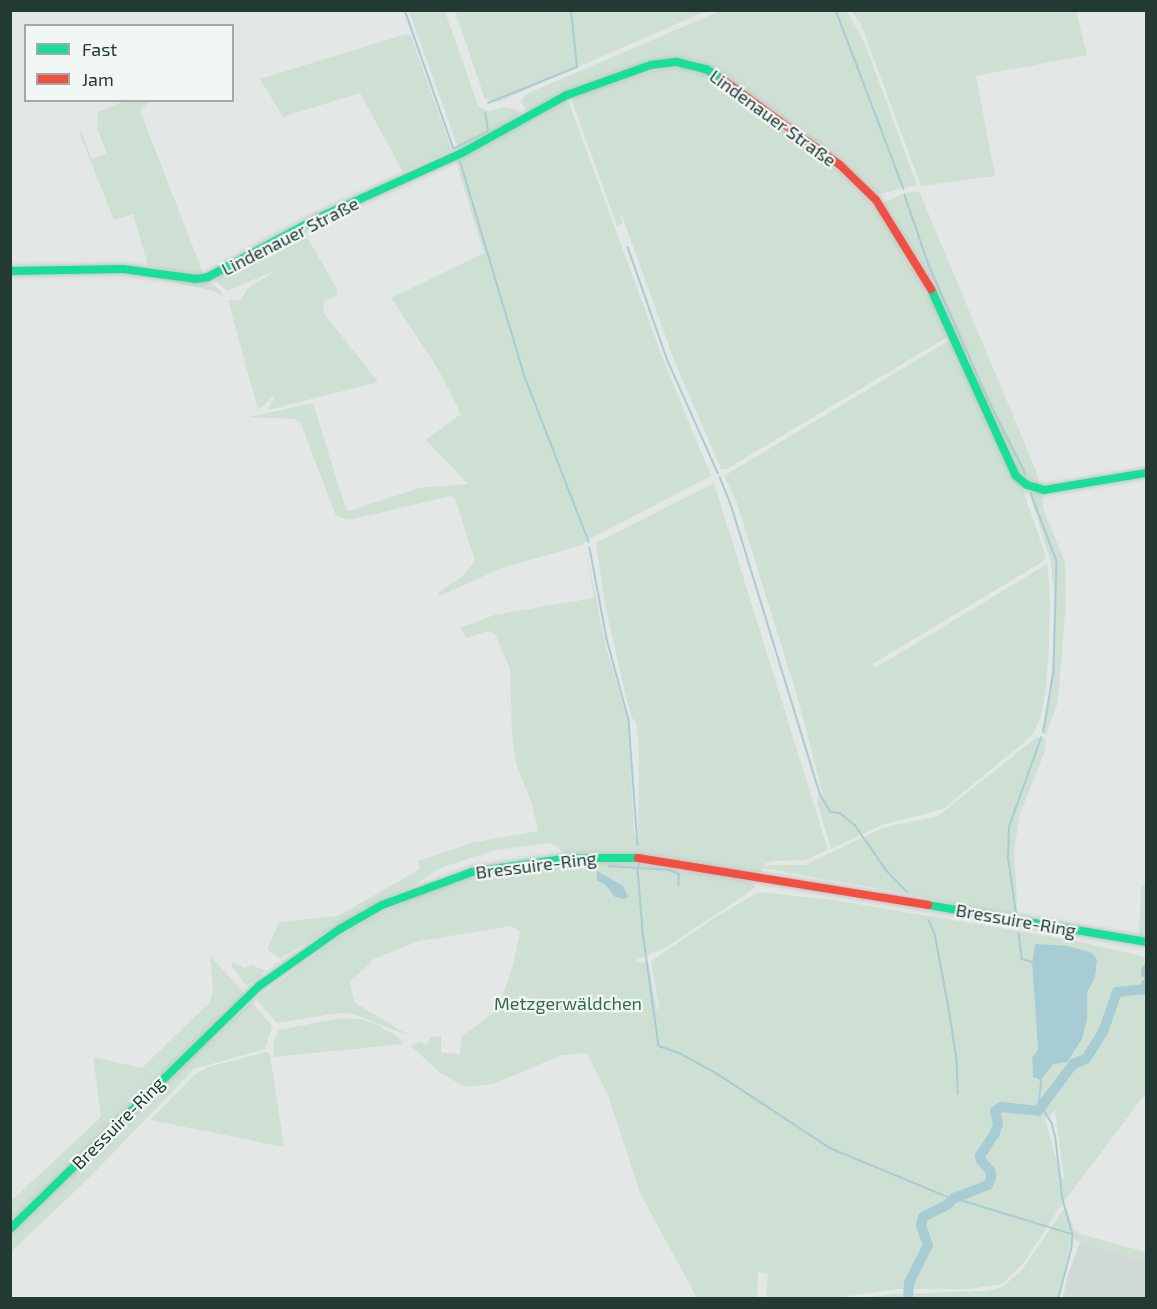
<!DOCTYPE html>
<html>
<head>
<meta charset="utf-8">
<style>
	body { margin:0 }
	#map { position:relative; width:1157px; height:1309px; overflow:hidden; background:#e3e8e6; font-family:"Exo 2",sans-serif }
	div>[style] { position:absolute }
	.built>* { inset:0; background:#d1d9d6 }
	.green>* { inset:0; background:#cee0d4 }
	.water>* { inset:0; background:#a8ccd3 }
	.stream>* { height:1.5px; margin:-0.75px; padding:0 0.75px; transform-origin:0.75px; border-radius:0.75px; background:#a8ccd3 }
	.river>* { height:10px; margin:-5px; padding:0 5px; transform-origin:5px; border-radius:5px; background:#a8ccd3 }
	.roads { filter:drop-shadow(0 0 2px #c0c6c3) drop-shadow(0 0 2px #c0c6c3) }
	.fast>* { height:8px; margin:-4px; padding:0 4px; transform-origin:4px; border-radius:4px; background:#16e098 }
	.jam>* { height:8px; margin:-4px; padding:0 4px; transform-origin:4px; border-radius:4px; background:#f24e42 }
	span { translate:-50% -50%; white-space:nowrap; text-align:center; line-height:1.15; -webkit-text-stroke:4.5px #f1f7f4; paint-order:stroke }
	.street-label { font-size:18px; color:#233934 }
	.park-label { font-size:18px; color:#316d49 }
	.frame { position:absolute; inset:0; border:12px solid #233934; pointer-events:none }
	.legend { position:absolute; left:24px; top:24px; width:210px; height:78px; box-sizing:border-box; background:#f1f7f4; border:2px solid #9faba7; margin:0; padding:8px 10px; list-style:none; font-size:18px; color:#233934 }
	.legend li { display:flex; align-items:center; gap:12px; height:30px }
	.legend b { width:30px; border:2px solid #9faba7 }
</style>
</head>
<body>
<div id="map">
	<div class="built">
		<div style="clip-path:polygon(1080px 1242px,1146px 1261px,1146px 1298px,1063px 1298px,1067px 1278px)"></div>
	</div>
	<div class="green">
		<div style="clip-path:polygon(409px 11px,445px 11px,478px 106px,488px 111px,504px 107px,516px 109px,519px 113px,518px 118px,459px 150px)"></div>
		<div style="clip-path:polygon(455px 11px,455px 10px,706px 11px,498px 102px,485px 99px)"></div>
		<div style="clip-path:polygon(720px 11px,847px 11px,866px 46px,917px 185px,876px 195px,808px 136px,809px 132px,801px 131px,729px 80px,676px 59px,531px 111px,526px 110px,521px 101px,526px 94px)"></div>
		<div style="clip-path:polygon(851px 11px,1076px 11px,1087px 55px,976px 76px,995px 176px,921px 186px,860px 22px)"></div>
		<div style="clip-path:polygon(406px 34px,411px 36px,452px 150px,403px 172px,360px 93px,283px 117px,260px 79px)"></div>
		<div style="clip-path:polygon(672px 67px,694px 68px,724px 83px,804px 141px,873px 201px,921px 273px,949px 336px,727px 469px,721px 469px,674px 360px,619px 207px,623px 223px,617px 226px,572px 101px,572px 97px,623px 77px)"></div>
		<div style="clip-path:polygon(565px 100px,569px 103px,665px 364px,711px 476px,584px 542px,583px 545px,504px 567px,439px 596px,439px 592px,463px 576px,475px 561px,455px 498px,451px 496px,349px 520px,336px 516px,301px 424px,295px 419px,248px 417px,313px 403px,346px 509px,349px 511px,419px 488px,468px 484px,426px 440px,461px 414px,438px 369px,391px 298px,484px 253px,455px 159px)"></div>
		<div style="clip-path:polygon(124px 101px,149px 101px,140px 111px,204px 275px,187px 276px,148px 265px,133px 214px,114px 220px,79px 132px,82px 133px,92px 159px,107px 154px,97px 128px,98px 112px)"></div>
		<div style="clip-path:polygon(919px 191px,1035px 468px,1039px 481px,1036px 485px,1025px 479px,1015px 468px,927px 273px,882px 203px,905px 193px)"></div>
		<div style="clip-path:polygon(303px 230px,337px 289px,337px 295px,324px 302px,323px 312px,378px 382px,268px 410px,275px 395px,258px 410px,228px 300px,241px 300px,247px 289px,276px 270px,227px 291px,213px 278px,232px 270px)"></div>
		<div style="clip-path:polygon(134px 274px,206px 281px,219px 289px,225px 298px,214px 291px)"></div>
		<div style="clip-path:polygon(950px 340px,1021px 484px,1046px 557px,1042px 562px,872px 664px,875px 668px,1047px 564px,1050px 593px,1049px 647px,1046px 688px,1041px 716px,1034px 733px,1028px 739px,943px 809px,882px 825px,831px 849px,817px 802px,818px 796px,823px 795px,798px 699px,737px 503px,724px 476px)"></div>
		<div style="clip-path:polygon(714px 483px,828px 850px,805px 860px,774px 861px,766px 863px,763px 867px,770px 865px,805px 865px,882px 828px,938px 816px,1037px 737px,1046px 739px,1045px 751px,1020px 814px,1014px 850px,1018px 917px,914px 895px,763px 868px,760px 875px,650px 857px,570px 857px,551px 843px,496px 850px,440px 868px,420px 882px,388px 898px,280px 958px,267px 950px,279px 922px,338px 916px,420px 869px,418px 861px,471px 843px,538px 831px,532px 804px,516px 763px,512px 735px,510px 669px,495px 634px,489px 631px,466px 638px,460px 628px,494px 615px,594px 598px,586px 548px,605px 643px,628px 721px,634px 829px,638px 846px,639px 748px,636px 722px,632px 718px,626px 697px,605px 605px,596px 543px)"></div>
		<div style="clip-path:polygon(1032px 490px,1043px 493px,1043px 508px,1065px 562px,1066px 601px,1058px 702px,1046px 735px,1041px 732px,1047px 709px,1053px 662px,1054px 594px,1051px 562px,1029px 493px)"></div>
		<div style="clip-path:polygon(evenodd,591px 861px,646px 864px,675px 867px,681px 872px,695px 870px,753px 879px,755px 887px,745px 895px,665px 948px,636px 960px,640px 963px,648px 961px,657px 1010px,659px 1008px,651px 961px,714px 918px,759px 892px,833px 900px,1072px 940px,1146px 957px,1146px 1093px,1058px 1210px,1025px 1261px,1002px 1284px,970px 1289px,897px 1289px,835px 1298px,766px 1298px,768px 1274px,758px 1272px,757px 1298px,697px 1298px,640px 1193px,609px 1098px,587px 1053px,562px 1055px,493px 1084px,465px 1087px,439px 1072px,411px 1046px,419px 1042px,427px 1044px,431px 1037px,441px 1036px,441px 1052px,460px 1055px,462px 1036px,498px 1009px,513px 965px,520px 931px,511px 926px,419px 941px,374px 959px,350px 982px,354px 1002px,410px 1036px,353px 1014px,339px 1013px,277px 1023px,256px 999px,336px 939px,365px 921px,426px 892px,486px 874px,524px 867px,591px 861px,1035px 944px,1097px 960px,1095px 978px,1087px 993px,1087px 1019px,1053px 1064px,1033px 1077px,1032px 1058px,1038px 1050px,1032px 962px,1035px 944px,591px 861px,1055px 1111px,1064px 1177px,1062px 1179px,1045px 1119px,1055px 1111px)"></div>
		<div style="clip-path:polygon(1141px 885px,1146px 885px,1146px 939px,1139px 938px)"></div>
		<div style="clip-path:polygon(210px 956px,245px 994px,11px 1222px,11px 1201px,101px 1117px,93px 1057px,142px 1068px,210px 1002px,213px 989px)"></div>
		<div style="clip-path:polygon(233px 962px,245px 968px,251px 965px,265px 970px,261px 976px,247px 986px,231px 965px)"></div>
		<div style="clip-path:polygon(252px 1002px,272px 1026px,265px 1049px,194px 1069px,90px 1177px,11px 1252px,11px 1235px,163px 1084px)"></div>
		<div style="clip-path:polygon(341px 1018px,360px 1019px,378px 1025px,398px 1037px,403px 1044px,274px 1057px,273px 1042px,279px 1030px)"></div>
		<div style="clip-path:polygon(267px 1052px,270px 1054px,284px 1147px,150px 1120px,195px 1074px,208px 1067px)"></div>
		<div style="clip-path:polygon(1067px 1209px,1074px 1229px,1080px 1234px,1146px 1252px,1146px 1261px,1071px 1239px,1058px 1298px,859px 1298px,891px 1294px,986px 1291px,1002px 1287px,1021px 1271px,1063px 1210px)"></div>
	</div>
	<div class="water">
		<div style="clip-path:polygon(597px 871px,623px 886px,628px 897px,623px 899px,615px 897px,605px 884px,597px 881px)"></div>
		<div style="clip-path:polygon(1035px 944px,1068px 946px,1092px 953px,1097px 960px,1095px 978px,1087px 993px,1087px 1019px,1082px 1039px,1067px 1062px,1053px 1064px,1041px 1080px,1033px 1077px,1032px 1058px,1038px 1050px,1032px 962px)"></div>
	</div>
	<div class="stream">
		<div style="left:405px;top:10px;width:147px;rotate:70.6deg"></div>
		<div style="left:836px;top:10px;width:191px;rotate:69.2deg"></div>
		<div style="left:488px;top:103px;width:96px;rotate:-22deg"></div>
		<div style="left:577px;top:67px;width:57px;rotate:-96deg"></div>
		<div style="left:455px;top:148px;width:37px;rotate:-27deg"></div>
		<div style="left:488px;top:131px;width:18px;rotate:-99deg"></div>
		<div style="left:460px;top:160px;width:223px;rotate:73.3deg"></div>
		<div style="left:524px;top:374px;width:180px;rotate:68.8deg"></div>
		<div style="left:905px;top:195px;width:74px;rotate:71.1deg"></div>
		<div style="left:929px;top:265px;width:146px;rotate:66.2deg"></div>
		<div style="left:988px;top:399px;width:84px;rotate:63.1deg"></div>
		<div style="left:628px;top:247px;width:121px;rotate:70.7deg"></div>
		<div style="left:668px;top:361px;width:123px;rotate:65.9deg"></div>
		<div style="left:720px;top:477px;width:29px;rotate:68deg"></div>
		<div style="left:731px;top:504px;width:303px;rotate:72.9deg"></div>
		<div style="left:820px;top:794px;width:21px;rotate:59deg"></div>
		<div style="left:831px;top:812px;width:9px;rotate:6deg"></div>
		<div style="left:840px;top:813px;width:19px;rotate:39deg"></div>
		<div style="left:855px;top:825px;width:56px;rotate:55.2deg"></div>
		<div style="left:887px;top:871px;width:29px;rotate:46deg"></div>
		<div style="left:1031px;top:493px;width:73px;rotate:69.1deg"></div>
		<div style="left:1057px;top:561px;width:110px;rotate:91.6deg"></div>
		<div style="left:1054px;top:671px;width:61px;rotate:99.5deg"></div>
		<div style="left:590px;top:548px;width:93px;rotate:79.4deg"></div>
		<div style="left:607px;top:639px;width:84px;rotate:74.8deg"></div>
		<div style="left:629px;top:720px;width:125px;rotate:85.9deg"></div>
		<div style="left:640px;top:862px;width:6px;rotate:108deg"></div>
		<div style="left:638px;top:868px;width:64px;rotate:85.5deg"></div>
		<div style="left:643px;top:932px;width:115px;rotate:82deg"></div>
		<div style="left:659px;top:1046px;width:21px;rotate:19deg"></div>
		<div style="left:679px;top:1053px;width:38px;rotate:28deg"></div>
		<div style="left:713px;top:1071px;width:140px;rotate:33.3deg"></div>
		<div style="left:830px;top:1148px;width:133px;rotate:22.5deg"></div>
		<div style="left:609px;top:866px;width:61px;rotate:3.8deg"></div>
		<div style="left:670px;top:870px;width:10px;rotate:24deg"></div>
		<div style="left:679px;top:874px;width:11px;rotate:90deg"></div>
		<div style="left:1016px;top:914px;width:58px;rotate:-98deg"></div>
		<div style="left:1008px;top:857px;width:30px;rotate:-88deg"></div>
		<div style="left:1009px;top:827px;width:95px;rotate:-70.2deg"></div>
		<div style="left:929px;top:920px;width:15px;rotate:67deg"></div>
		<div style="left:935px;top:934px;width:75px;rotate:79.3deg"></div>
		<div style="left:949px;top:1008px;width:53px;rotate:81.3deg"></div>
		<div style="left:957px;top:1060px;width:34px;rotate:88deg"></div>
		<div style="left:1019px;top:933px;width:26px;rotate:83deg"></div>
		<div style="left:1022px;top:959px;width:10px;rotate:17deg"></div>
		<div style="left:1042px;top:1107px;width:19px;rotate:58deg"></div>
		<div style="left:1052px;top:1123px;width:16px;rotate:76deg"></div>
		<div style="left:1056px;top:1139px;width:61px;rotate:83.5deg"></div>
		<div style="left:1063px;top:1200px;width:35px;rotate:74deg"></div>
		<div style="left:1073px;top:1234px;width:13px;rotate:94deg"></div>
		<div style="left:1072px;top:1247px;width:53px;rotate:104.3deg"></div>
		<div style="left:1038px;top:1111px;width:31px;rotate:-84deg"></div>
		<div style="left:954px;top:1198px;width:123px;rotate:17deg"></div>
	</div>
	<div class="river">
		<div style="left:1146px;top:970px;width:3px;rotate:90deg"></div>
		<div style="left:908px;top:1298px;width:15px;rotate:-86deg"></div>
		<div style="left:909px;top:1283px;width:42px;rotate:-63.4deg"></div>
		<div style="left:928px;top:1245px;width:20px;rotate:-110deg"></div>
		<div style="left:921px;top:1226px;width:9px;rotate:-77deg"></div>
		<div style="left:923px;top:1217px;width:27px;rotate:-27deg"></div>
		<div style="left:947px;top:1205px;width:10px;rotate:-45deg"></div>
		<div style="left:954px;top:1198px;width:36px;rotate:-21deg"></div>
		<div style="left:988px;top:1185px;width:8px;rotate:-67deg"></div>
		<div style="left:991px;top:1178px;width:6px;rotate:-90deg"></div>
		<div style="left:991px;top:1172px;width:16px;rotate:-130deg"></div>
		<div style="left:981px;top:1160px;width:4px;rotate:-104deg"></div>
		<div style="left:980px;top:1156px;width:27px;rotate:-57deg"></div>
		<div style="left:995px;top:1133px;width:9px;rotate:-72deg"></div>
		<div style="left:998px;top:1124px;width:13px;rotate:-103deg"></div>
		<div style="left:995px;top:1111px;width:7px;rotate:-34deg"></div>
		<div style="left:1001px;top:1107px;width:37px;rotate:6deg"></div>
		<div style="left:1038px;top:1111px;width:59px;rotate:-53.3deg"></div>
		<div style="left:1073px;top:1064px;width:14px;rotate:-21deg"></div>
		<div style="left:1086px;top:1059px;width:32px;rotate:-58deg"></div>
		<div style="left:1103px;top:1032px;width:42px;rotate:-70.7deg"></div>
		<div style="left:1117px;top:992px;width:27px;rotate:-6deg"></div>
		<div style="left:1144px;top:989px;width:5px;rotate:-68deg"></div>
	</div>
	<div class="roads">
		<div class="fast">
			<div style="left:10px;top:271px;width:113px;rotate:-1deg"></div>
			<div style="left:123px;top:269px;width:74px;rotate:7.8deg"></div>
			<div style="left:196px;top:279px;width:12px;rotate:-9deg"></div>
			<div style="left:208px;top:277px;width:125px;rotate:-28.2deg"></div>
			<div style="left:318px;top:218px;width:156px;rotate:-24.3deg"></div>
			<div style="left:460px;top:154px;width:122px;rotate:-28.9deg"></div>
			<div style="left:567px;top:95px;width:89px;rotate:-19.7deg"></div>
			<div style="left:651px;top:65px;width:26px;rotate:-7deg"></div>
			<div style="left:677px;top:62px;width:30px;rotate:14deg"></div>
			<div style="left:706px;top:69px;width:19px;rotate:32deg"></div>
			<div style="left:931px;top:289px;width:205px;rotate:65.6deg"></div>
			<div style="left:1016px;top:476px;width:14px;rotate:39deg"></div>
			<div style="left:1027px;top:485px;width:18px;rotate:16deg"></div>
			<div style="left:1044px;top:490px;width:103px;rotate:-9.5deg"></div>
			<div style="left:928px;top:905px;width:221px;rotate:9.6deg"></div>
			<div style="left:10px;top:1229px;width:348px;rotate:-44.3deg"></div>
			<div style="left:259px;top:986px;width:99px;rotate:-35.1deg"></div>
			<div style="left:340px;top:929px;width:48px;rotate:-29.7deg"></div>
			<div style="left:382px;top:905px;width:96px;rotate:-20.1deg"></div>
			<div style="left:472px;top:872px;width:99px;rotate:-8.1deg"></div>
			<div style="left:570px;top:858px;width:68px"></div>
		</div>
		<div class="jam">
			<div style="left:722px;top:79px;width:146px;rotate:36.1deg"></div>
			<div style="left:840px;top:165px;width:50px;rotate:44.2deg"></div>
			<div style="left:876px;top:200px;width:105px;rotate:58.3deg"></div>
			<div style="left:638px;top:858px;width:294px;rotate:9.2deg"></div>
		</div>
	</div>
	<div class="street-label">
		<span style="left:773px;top:118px;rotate:36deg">Lindenauer Straße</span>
		<span style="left:290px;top:236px;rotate:-27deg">Lindenauer Straße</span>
		<span style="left:536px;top:865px;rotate:-7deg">Bressuire-Ring</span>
		<span style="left:1016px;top:920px;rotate:10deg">Bressuire-Ring</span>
		<span style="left:118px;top:1123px;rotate:-45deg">Bressuire-Ring</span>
	</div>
	<div class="park-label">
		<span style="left:568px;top:1003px">Metzgerwäldchen</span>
	</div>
	<div class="frame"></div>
	<ul class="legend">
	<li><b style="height:8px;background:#16e098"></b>Fast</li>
	<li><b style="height:8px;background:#f24e42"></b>Jam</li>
	</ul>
</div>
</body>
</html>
